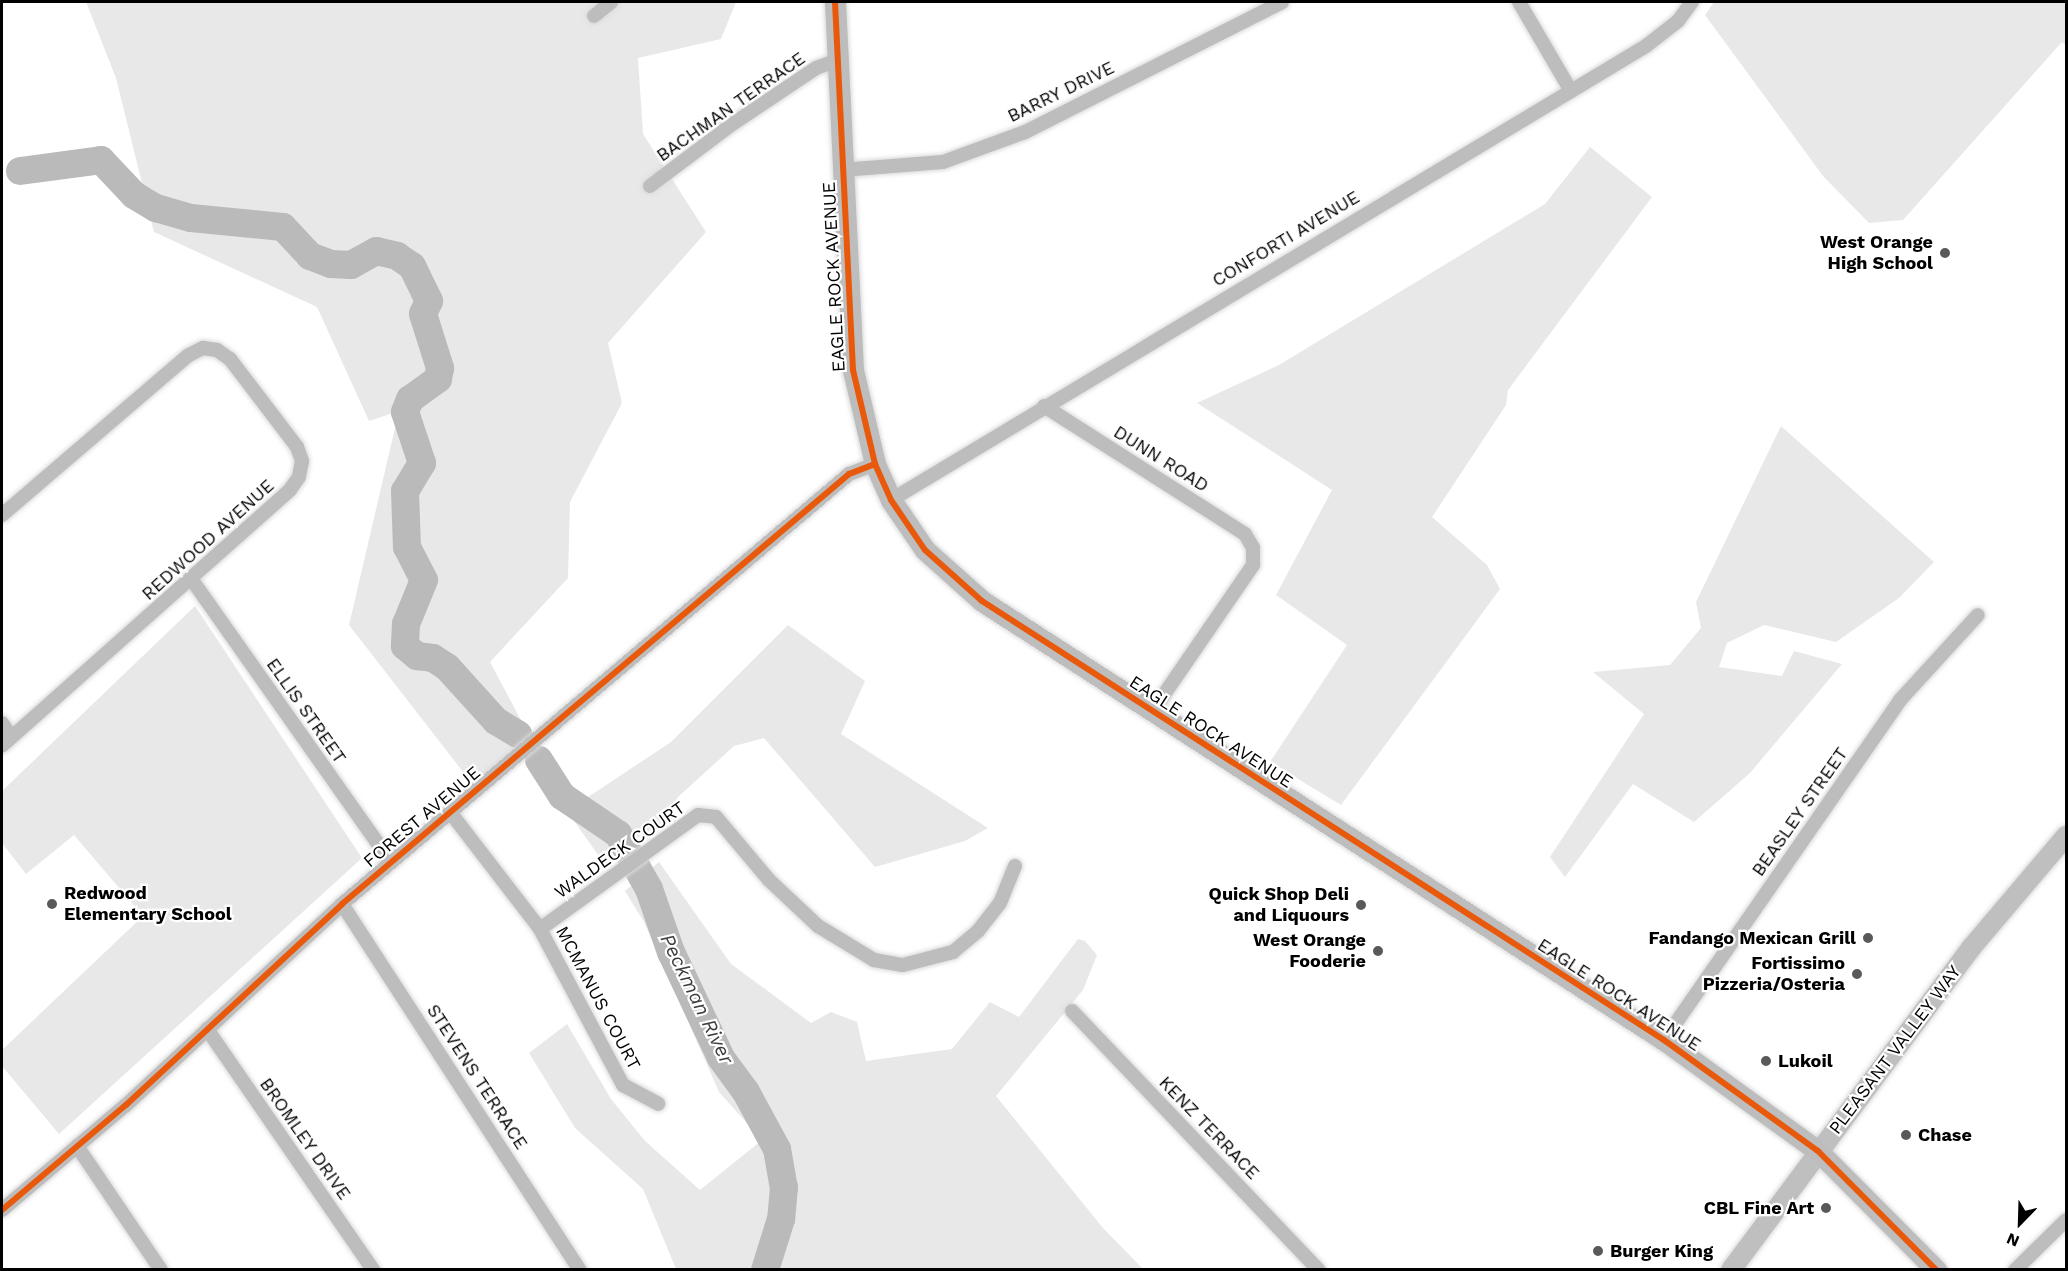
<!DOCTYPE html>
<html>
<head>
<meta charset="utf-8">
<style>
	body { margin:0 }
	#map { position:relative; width:2068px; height:1271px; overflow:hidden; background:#fff; font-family:"Work Sans",sans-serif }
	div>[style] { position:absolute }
	.green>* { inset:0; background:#e8e8e8 }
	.river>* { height:28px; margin:-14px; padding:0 14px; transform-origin:14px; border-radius:14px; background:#bababa }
	.roads { filter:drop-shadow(0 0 2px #dbdbdb) drop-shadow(0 0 2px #dbdbdb) }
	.street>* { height:14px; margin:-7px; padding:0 7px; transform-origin:7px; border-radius:7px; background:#bdbdbd }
	.secondary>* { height:20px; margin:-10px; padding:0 10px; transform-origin:10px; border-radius:10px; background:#bfbfbf }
	.primary>* { height:21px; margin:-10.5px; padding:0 10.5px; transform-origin:10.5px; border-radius:10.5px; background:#bdbdbd }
	.cycleway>* { height:6px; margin:-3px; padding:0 3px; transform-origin:3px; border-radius:3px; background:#e8590c }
	.dots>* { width:16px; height:16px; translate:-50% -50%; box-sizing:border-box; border:3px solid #fff; border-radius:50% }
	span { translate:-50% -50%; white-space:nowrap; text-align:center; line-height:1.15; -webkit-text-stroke:4.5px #fff; paint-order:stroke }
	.street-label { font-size:18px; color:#000 }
	.poi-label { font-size:18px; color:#000; font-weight:700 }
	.right { translate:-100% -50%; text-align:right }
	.left { translate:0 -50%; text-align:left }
	.water-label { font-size:20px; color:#3e3e3e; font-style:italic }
	.frame { position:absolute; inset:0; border:3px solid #000; pointer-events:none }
	.north { position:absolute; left:1990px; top:1193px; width:60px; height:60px; -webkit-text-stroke:4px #fff; paint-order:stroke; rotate:203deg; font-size:16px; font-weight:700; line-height:24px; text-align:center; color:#000 }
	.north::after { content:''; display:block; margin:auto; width:21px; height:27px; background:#000; clip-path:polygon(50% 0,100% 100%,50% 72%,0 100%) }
</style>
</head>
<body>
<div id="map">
	<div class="green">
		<div style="clip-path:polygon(86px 2px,736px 2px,721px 39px,638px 58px,643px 134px,706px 232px,608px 343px,622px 403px,570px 502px,568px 578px,490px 662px,531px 739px,474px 786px,349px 625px,399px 411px,369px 421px,317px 307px,154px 232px,116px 78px)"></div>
		<div style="clip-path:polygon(1714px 2px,2066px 2px,2066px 45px,2062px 42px,1903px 220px,1869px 223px,1823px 176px,1705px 15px)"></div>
		<div style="clip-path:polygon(1590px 147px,1652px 197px,1508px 390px,1506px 405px,1432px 517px,1487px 565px,1500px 589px,1341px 805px,1270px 762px,1347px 645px,1276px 595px,1332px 490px,1197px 403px,1279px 365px,1545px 204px)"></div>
		<div style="clip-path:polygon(1781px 426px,1934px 562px,1899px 598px,1836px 642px,1764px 625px,1727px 643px,1719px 667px,1782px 676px,1794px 651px,1842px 664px,1750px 773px,1694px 822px,1633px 784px,1565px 877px,1550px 857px,1644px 714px,1593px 672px,1670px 665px,1701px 628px,1696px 602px)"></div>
		<div style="clip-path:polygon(195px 606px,362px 858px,59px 1134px,2px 1066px,2px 1050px,143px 916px,74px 835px,26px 874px,2px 843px,2px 791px)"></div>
		<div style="clip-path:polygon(788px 625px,865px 681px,841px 734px,988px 828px,965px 841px,875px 867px,764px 738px,734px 746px,678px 797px,665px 822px,601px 859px,567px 811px,671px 742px)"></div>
		<div style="clip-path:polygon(659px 862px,731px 964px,811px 1023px,831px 1012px,857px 1022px,866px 1061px,952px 1049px,990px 1002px,1019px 1017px,1078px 939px,1085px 941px,1097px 955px,1083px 990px,996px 1096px,1103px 1228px,1143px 1269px,676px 1269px,643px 1189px,575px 1128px,529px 1053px,567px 1024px,611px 1099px,645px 1141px,700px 1190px,762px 1140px,719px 1092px,644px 922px,625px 891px)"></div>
	</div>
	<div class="river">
		<div style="left:20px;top:171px;width:82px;rotate:-7.7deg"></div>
		<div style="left:101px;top:160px;width:48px;rotate:46.7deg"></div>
		<div style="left:134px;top:195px;width:26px;rotate:31deg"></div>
		<div style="left:156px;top:208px;width:36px;rotate:16deg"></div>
		<div style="left:191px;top:218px;width:92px;rotate:5.6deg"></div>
		<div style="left:283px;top:227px;width:40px;rotate:47deg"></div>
		<div style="left:310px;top:256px;width:22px;rotate:21deg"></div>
		<div style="left:331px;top:264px;width:20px;rotate:3deg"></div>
		<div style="left:351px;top:265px;width:29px;rotate:-29deg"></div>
		<div style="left:376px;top:251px;width:22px;rotate:13deg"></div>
		<div style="left:397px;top:256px;width:18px;rotate:34deg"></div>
		<div style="left:412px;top:266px;width:39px;rotate:64deg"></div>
		<div style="left:429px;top:301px;width:14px;rotate:115deg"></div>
		<div style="left:423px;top:314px;width:57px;rotate:72.5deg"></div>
		<div style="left:440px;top:368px;width:11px;rotate:100deg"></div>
		<div style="left:438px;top:379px;width:34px;rotate:144deg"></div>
		<div style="left:410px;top:399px;width:14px;rotate:111deg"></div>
		<div style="left:405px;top:412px;width:54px;rotate:71.6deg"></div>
		<div style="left:422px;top:463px;width:33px;rotate:121deg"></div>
		<div style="left:405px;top:491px;width:56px;rotate:88deg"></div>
		<div style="left:407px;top:547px;width:37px;rotate:63deg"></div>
		<div style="left:424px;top:580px;width:48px;rotate:112.2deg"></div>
		<div style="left:406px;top:624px;width:22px;rotate:93deg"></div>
		<div style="left:405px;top:646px;width:16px;rotate:40deg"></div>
		<div style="left:417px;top:656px;width:16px;rotate:7deg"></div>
		<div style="left:433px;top:658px;width:17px;rotate:33deg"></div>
		<div style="left:447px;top:667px;width:73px;rotate:47.8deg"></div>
		<div style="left:496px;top:721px;width:26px;rotate:31deg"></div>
		<div style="left:539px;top:760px;width:43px;rotate:57.4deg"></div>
		<div style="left:562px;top:796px;width:68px;rotate:34.2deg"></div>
		<div style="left:618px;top:834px;width:63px;rotate:60.6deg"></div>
		<div style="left:649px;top:889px;width:67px;rotate:70.8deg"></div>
		<div style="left:671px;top:952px;width:117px;rotate:64.7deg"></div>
		<div style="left:721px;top:1058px;width:42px;rotate:53.7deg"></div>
		<div style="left:746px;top:1092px;width:65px;rotate:61.5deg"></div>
		<div style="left:777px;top:1149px;width:39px;rotate:80deg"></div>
		<div style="left:784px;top:1187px;width:32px;rotate:95deg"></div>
		<div style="left:781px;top:1219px;width:53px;rotate:107.4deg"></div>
	</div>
	<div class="roads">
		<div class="street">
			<div style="left:1519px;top:2px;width:103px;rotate:59.7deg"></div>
			<div style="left:594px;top:16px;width:22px;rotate:-39deg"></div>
			<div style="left:842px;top:170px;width:101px;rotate:-4.5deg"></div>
			<div style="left:943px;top:162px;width:87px;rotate:-20.1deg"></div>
			<div style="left:1025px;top:132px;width:288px;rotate:-26.8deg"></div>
			<div style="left:650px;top:186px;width:101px;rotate:-37deg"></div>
			<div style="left:731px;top:125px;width:102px;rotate:-33.8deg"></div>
			<div style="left:816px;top:68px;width:20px;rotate:-20deg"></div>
			<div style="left:1044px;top:406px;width:238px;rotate:32.5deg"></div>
			<div style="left:1245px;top:534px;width:16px;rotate:60deg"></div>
			<div style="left:1253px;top:548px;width:17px;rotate:90deg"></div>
			<div style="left:1253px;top:565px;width:178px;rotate:124.5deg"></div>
			<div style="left:891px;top:500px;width:881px;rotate:-31.02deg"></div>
			<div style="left:1646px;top:46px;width:41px;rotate:-38deg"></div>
			<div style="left:1678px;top:21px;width:24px;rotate:-54deg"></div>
			<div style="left:2px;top:515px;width:246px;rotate:-40.6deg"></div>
			<div style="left:189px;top:355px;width:16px;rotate:-27deg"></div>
			<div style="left:203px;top:348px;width:14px;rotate:8deg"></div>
			<div style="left:217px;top:350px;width:16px;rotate:35deg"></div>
			<div style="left:230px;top:359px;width:111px;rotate:52.7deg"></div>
			<div style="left:297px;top:447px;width:15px;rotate:70deg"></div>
			<div style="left:302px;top:461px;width:16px;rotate:101deg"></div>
			<div style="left:299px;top:477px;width:16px;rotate:125deg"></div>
			<div style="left:290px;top:490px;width:385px;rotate:138.4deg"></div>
			<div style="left:192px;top:580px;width:345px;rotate:54.8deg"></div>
			<div style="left:2px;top:723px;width:17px;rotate:57deg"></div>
			<div style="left:450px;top:812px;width:148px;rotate:52.4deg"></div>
			<div style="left:540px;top:929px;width:177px;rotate:62deg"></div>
			<div style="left:623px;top:1085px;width:40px;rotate:28deg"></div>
			<div style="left:342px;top:904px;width:437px;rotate:57deg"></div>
			<div style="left:540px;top:929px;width:195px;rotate:-35.8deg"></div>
			<div style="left:698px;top:815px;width:18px;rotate:6deg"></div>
			<div style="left:716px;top:817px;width:82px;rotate:49.9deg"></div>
			<div style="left:769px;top:880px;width:67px;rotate:43.2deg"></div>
			<div style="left:818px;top:926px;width:66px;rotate:31.3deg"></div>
			<div style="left:874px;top:960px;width:29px;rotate:10deg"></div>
			<div style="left:903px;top:965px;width:52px;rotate:-14.6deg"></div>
			<div style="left:953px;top:952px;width:33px;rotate:-40deg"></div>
			<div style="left:978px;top:931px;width:36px;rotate:-52deg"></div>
			<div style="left:1000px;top:903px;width:40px;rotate:-68deg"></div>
			<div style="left:1072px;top:1011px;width:358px;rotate:46.4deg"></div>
			<div style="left:207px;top:1029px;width:293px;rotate:55.4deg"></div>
			<div style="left:1664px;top:1040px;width:414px;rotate:-55.2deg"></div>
			<div style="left:1900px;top:700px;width:115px;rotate:-47.5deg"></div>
			<div style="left:77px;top:1146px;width:150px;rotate:55.9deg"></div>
			<div style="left:2px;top:1210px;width:162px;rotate:-40.3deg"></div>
			<div style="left:126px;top:1105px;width:295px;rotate:-42.9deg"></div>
			<div style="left:342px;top:904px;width:665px;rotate:-40.3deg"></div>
			<div style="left:849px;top:474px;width:28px;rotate:-21deg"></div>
			<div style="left:2015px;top:1270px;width:71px;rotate:-44.4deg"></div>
		</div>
		<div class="secondary">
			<div style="left:1731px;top:1270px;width:402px;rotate:-53.3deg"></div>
			<div style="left:1971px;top:948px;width:147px;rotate:-49.7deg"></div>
		</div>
		<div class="primary">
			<div style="left:835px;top:2px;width:368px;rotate:87.2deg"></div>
			<div style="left:853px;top:370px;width:97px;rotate:76.8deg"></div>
			<div style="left:875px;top:464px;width:39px;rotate:66deg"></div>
			<div style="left:891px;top:500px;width:60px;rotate:55.8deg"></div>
			<div style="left:925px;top:550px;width:76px;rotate:41.8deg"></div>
			<div style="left:982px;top:601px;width:811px;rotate:32.77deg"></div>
			<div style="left:1664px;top:1040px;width:190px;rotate:35.8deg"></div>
			<div style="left:1818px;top:1151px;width:168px;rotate:45.2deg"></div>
		</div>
	</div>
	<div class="cycleway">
		<div style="left:835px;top:2px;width:368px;rotate:87.2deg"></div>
		<div style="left:853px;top:370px;width:97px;rotate:76.8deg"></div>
		<div style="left:875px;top:464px;width:39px;rotate:66deg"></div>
		<div style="left:891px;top:500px;width:60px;rotate:55.8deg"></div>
		<div style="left:925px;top:550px;width:76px;rotate:41.8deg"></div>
		<div style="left:982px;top:601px;width:811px;rotate:32.77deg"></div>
		<div style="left:1664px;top:1040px;width:190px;rotate:35.8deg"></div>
		<div style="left:1818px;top:1151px;width:168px;rotate:45.2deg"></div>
		<div style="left:2px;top:1210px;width:162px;rotate:-40.3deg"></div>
		<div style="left:126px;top:1105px;width:295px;rotate:-42.9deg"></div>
		<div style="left:342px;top:904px;width:665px;rotate:-40.3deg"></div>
		<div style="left:849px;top:474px;width:28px;rotate:-21deg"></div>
	</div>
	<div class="dots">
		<div style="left:1945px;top:253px;background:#595959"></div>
		<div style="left:52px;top:904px;background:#595959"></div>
		<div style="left:1361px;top:905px;background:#595959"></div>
		<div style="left:1868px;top:938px;background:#595959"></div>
		<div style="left:1378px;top:951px;background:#595959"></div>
		<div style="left:1857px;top:974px;background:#595959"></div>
		<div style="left:1766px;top:1061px;background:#595959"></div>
		<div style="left:1906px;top:1135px;background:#595959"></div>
		<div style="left:1826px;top:1208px;background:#595959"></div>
		<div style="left:1598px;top:1251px;background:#595959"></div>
	</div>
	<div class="street-label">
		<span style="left:1061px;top:92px;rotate:-26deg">BARRY DRIVE</span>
		<span style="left:731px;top:107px;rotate:-35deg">BACHMAN TERRACE</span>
		<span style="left:1286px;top:239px;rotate:-31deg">CONFORTI AVENUE</span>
		<span style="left:834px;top:277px;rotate:-93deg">EAGLE ROCK AVENUE</span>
		<span style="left:1161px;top:459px;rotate:32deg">DUNN ROAD</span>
		<span style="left:208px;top:540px;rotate:-42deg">REDWOOD AVENUE</span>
		<span style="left:306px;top:711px;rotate:55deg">ELLIS STREET</span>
		<span style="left:1211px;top:732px;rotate:33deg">EAGLE ROCK AVENUE</span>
		<span style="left:1800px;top:812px;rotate:-55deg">BEASLEY STREET</span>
		<span style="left:422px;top:817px;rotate:-40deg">FOREST AVENUE</span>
		<span style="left:620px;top:850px;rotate:-35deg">WALDECK COURT</span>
		<span style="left:1619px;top:995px;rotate:33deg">EAGLE ROCK AVENUE</span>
		<span style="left:598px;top:998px;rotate:62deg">MCMANUS COURT</span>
		<span style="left:1895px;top:1050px;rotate:-53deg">PLEASANT VALLEY WAY</span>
		<span style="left:477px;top:1077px;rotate:57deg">STEVENS TERRACE</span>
		<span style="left:1209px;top:1128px;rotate:46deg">KENZ TERRACE</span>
		<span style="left:305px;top:1139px;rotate:55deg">BROMLEY DRIVE</span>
	</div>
	<div class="poi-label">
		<span class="right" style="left:1933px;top:253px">West Orange<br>High School</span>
		<span class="left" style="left:64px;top:904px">Redwood<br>Elementary School</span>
		<span class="right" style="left:1349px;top:905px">Quick Shop Deli<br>and Liquours</span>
		<span class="right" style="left:1856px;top:938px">Fandango Mexican Grill</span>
		<span class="right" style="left:1366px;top:951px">West Orange<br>Fooderie</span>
		<span class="right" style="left:1845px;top:974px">Fortissimo<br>Pizzeria/Osteria</span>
		<span class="left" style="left:1778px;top:1061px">Lukoil</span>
		<span class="left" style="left:1918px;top:1135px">Chase</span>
		<span class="right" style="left:1814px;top:1208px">CBL Fine Art</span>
		<span class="left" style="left:1610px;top:1251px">Burger King</span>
	</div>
	<div class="water-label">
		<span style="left:697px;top:999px;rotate:64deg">Peckman River</span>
	</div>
	<div class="frame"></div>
	<div class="north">N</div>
</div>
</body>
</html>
